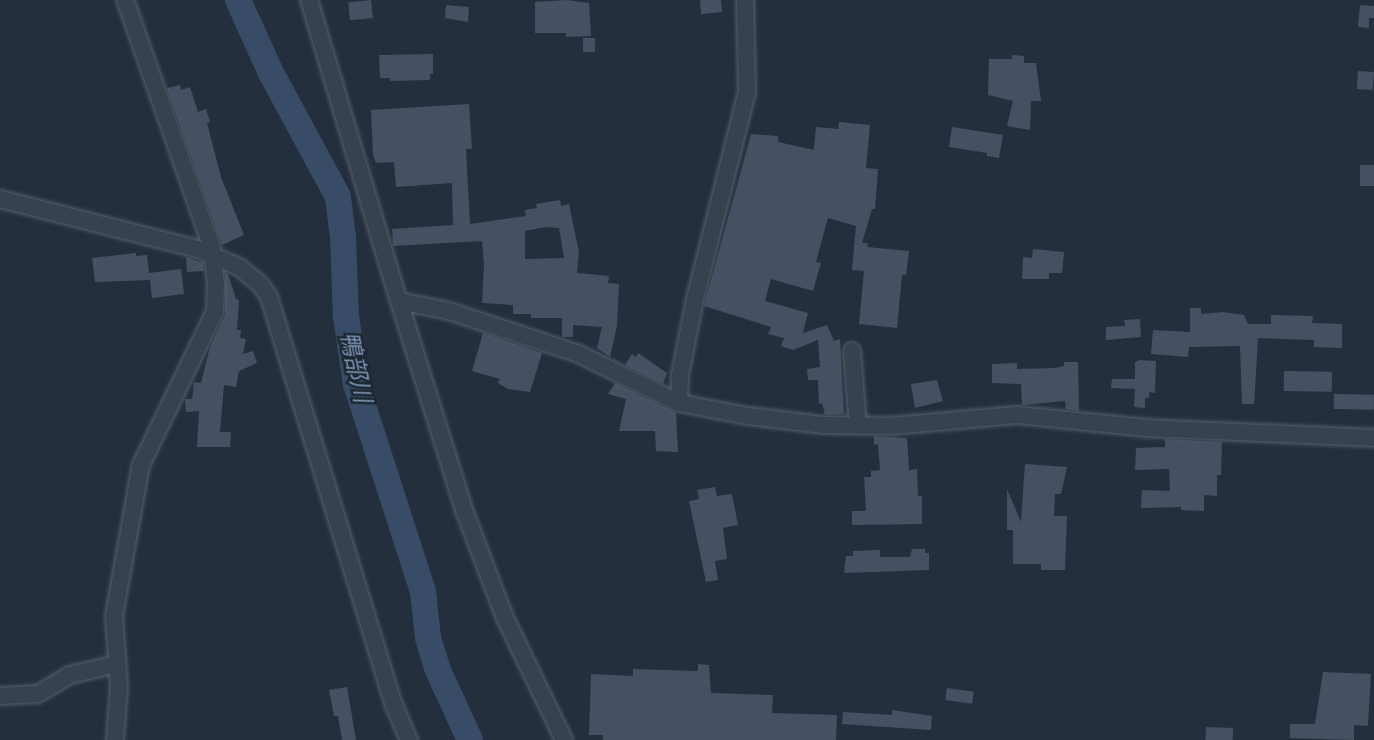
<!DOCTYPE html>
<html>
<head>
<meta charset="utf-8">
<style>
	body { margin:0 }
	#map { position:relative; width:1374px; height:740px; overflow:hidden; background:#242f3e; font-family:Cabin,"Noto Sans JP",sans-serif }
	div>[style] { position:absolute }
	.river>* { height:26px; margin:-13px; padding:0 13px; transform-origin:13px; border-radius:13px; background:#394c67 }
	.building>* { inset:0; background:#455162; transform-origin:0 0 }
	.roads { filter:drop-shadow(0 0 2px #565f6c) drop-shadow(0 0 2px #565f6c) }
	.minor>* { height:16px; margin:-8px; padding:0 8px; transform-origin:8px; border-radius:8px; background:#38414e }
	span { translate:-50% -50%; white-space:nowrap; text-align:center; line-height:1.15; -webkit-text-stroke:5px #1d2633; paint-order:stroke }
	.water-label { font-size:24px; color:#7c92b1; font-style:italic }
</style>
</head>
<body>
<div id="map">
	<div class="river">
		<div style="left:238px;top:0;width:78px;rotate:65.7deg"></div>
		<div style="left:270px;top:71px;width:143px;rotate:61.6deg"></div>
		<div style="left:338px;top:197px;width:39px;rotate:83deg"></div>
		<div style="left:343px;top:236px;width:80px;rotate:87.9deg"></div>
		<div style="left:346px;top:316px;width:69px;rotate:81.6deg"></div>
		<div style="left:356px;top:384px;width:218px;rotate:72.1deg"></div>
		<div style="left:423px;top:591px;width:47px;rotate:83.9deg"></div>
		<div style="left:428px;top:638px;width:31px;rotate:73deg"></div>
		<div style="left:437px;top:668px;width:79px;rotate:65.4deg"></div>
	</div>
	<div class="building">
		<div style="left:371px;top:0;width:18px;height:23px;rotate:84deg"></div>
		<div style="clip-path:polygon(567px 0,589px 3px,591px 36px,566px 37px,566px 33px,535px 33px,535px 2px)"></div>
		<div style="clip-path:polygon(700px 0,721px 0,722px 12px,701px 14px)"></div>
		<div style="clip-path:polygon(446px 5px,469px 7px,468px 22px,445px 18px)"></div>
		<div style="clip-path:polygon(1360px 5px,1374px 6px,1374px 18px,1369px 18px,1369px 28px,1358px 27px)"></div>
		<div style="left:583px;top:38px;width:12px;height:14px"></div>
		<div style="clip-path:polygon(433px 54px,433px 74px,430px 74px,430px 80px,390px 81px,390px 78px,380px 78px,379px 55px)"></div>
		<div style="clip-path:polygon(1012px 55px,1024px 56px,1024px 63px,1036px 63px,1041px 101px,1031px 101px,1030px 130px,1007px 126px,1013px 101px,988px 95px,989px 59px,1012px 59px)"></div>
		<div style="left:1358px;top:71px;width:16px;height:18px;rotate:4deg"></div>
		<div style="clip-path:polygon(180px 85px,181px 90px,190px 87px,198px 112px,206px 109px,210px 122px,207px 123px,221px 177px,244px 235px,222px 245px,167px 88px)"></div>
		<div style="clip-path:polygon(evenodd,469px 104px,472px 149px,466px 149px,470px 224px,526px 216px,525px 210px,537px 208px,536px 204px,560px 200px,561px 206px,569px 204px,579px 252px,577px 273px,609px 276px,608px 283px,619px 284px,617px 326px,610px 357px,597px 348px,602px 327px,573px 325px,573px 337px,562px 337px,562px 318px,531px 318px,531px 314px,513px 314px,513px 305px,482px 303px,484px 264px,482px 241px,393px 246px,392px 229px,453px 225px,452px 183px,396px 187px,394px 162px,376px 163px,373px 155px,371px 110px,469px 104px,546px 227px,559px 228px,564px 258px,525px 259px,525px 231px,546px 227px)"></div>
		<div style="clip-path:polygon(839px 122px,870px 125px,866px 168px,878px 169px,875px 209px,872px 209px,862px 243px,868px 243px,867px 247px,909px 251px,906px 275px,902px 275px,897px 328px,859px 324px,864px 271px,852px 270px,856px 226px,828px 218px,816px 262px,821px 263px,813px 291px,771px 279px,765px 301px,808px 313px,803px 333px,827px 325px,834px 341px,840px 339px,844px 414px,825px 415px,822px 403px,819px 404px,818px 380px,808px 380px,807px 369px,820px 367px,818px 340px,793px 350px,781px 346px,784px 338px,768px 334px,771px 327px,704px 306px,751px 134px,778px 136px,778px 142px,814px 150px,816px 127px,838px 129px)"></div>
		<div style="clip-path:polygon(952px 127px,1003px 135px,999px 158px,987px 156px,987px 153px,949px 147px)"></div>
		<div style="left:1360px;top:165px;width:14px;height:21px"></div>
		<div style="clip-path:polygon(1033px 249px,1064px 252px,1062px 273px,1049px 273px,1049px 279px,1022px 279px,1023px 257px,1032px 258px)"></div>
		<div style="clip-path:polygon(136px 253px,136px 256px,147px 255px,149px 273px,181px 269px,184px 294px,152px 298px,150px 280px,95px 282px,92px 258px)"></div>
		<div style="clip-path:polygon(186px 257px,203px 263px,204px 271px,187px 272px)"></div>
		<div style="clip-path:polygon(225px 272px,228px 274px,236px 299px,239px 300px,237px 330px,241px 330px,240px 338px,246px 339px,243px 354px,253px 351px,257px 363px,239px 371px,236px 387px,224px 385px,220px 432px,231px 432px,230px 447px,197px 447px,199px 411px,186px 412px,185px 399px,192px 399px,194px 382px,201px 383px,210px 347px,225px 315px)"></div>
		<div style="clip-path:polygon(1190px 308px,1201px 308px,1201px 314px,1223px 312px,1244px 315px,1248px 324px,1271px 324px,1271px 315px,1313px 316px,1312px 323px,1342px 324px,1342px 348px,1314px 347px,1314px 340px,1258px 338px,1254px 404px,1242px 404px,1240px 346px,1189px 347px,1188px 357px,1151px 354px,1153px 330px,1190px 332px)"></div>
		<div style="clip-path:polygon(1140px 319px,1141px 337px,1106px 340px,1106px 327px,1125px 326px,1124px 320px)"></div>
		<div style="clip-path:polygon(483px 333px,542px 353px,530px 392px,508px 389px,498px 383px,500px 379px,472px 371px)"></div>
		<div style="clip-path:polygon(638px 353px,667px 373px,663px 384px,625px 365px,632px 354px,636px 357px)"></div>
		<div style="clip-path:polygon(1140px 360px,1156px 361px,1155px 393px,1149px 392px,1149px 398px,1145px 398px,1145px 408px,1134px 407px,1135px 389px,1111px 388px,1112px 379px,1135px 379px,1135px 362px)"></div>
		<div style="clip-path:polygon(1064px 362px,1078px 362px,1079px 411px,1066px 409px,1065px 401px,1022px 405px,1021px 384px,992px 383px,992px 364px,1017px 363px,1017px 369px,1055px 368px,1064px 366px)"></div>
		<div style="left:1284px;top:371px;width:48px;height:20px;rotate:1deg"></div>
		<div style="clip-path:polygon(937px 380px,943px 401px,915px 408px,911px 384px)"></div>
		<div style="clip-path:polygon(615px 383px,676px 413px,678px 452px,656px 451px,655px 431px,619px 431px,626px 399px,608px 394px)"></div>
		<div style="left:1334px;top:394px;width:40px;height:15px;rotate:1deg"></div>
		<div style="clip-path:polygon(874px 436px,907px 438px,909px 470px,917px 469px,918px 496px,922px 496px,922px 524px,852px 525px,852px 511px,866px 511px,864px 477px,871px 477px,871px 471px,880px 470px,878px 444px,874px 445px)"></div>
		<div style="clip-path:polygon(1165px 439px,1222px 442px,1221px 475px,1217px 475px,1217px 496px,1204px 495px,1204px 511px,1181px 510px,1181px 507px,1141px 508px,1142px 490px,1170px 491px,1169px 469px,1135px 470px,1136px 448px,1165px 447px)"></div>
		<div style="clip-path:polygon(1025px 464px,1067px 467px,1061px 494px,1055px 494px,1054px 516px,1067px 516px,1065px 570px,1041px 570px,1041px 564px,1013px 564px,1013px 530px,1007px 530px,1007px 489px,1021px 522px)"></div>
		<div style="clip-path:polygon(715px 487px,717px 496px,732px 494px,738px 525px,723px 528px,727px 559px,715px 561px,718px 580px,706px 582px,689px 501px,699px 499px,697px 490px)"></div>
		<div style="clip-path:polygon(912px 549px,925px 549px,925px 553px,929px 553px,929px 570px,844px 573px,846px 556px,853px 556px,853px 551px,880px 550px,880px 557px,910px 557px)"></div>
		<div style="clip-path:polygon(698px 664px,709px 665px,711px 693px,773px 695px,772px 713px,837px 715px,836px 740px,603px 740px,603px 735px,589px 735px,591px 674px,633px 676px,633px 669px,698px 671px)"></div>
		<div style="clip-path:polygon(1323px 672px,1371px 674px,1368px 726px,1354px 725px,1354px 740px,1290px 738px,1290px 724px,1315px 724px)"></div>
		<div style="clip-path:polygon(347px 687px,356px 740px,342px 740px,338px 716px,334px 716px,329px 690px)"></div>
		<div style="left:947px;top:688px;width:27px;height:12px;rotate:8deg"></div>
		<div style="clip-path:polygon(892px 710px,932px 716px,931px 730px,842px 724px,843px 712px,892px 715px)"></div>
		<div style="left:1206px;top:727px;width:27px;height:13px;rotate:2deg"></div>
	</div>
	<div class="roads">
		<div class="minor">
			<div style="left:309px;top:0;width:314px;rotate:73.4deg"></div>
			<div style="left:399px;top:301px;width:51px;rotate:11.3deg"></div>
			<div style="left:449px;top:311px;width:137px;rotate:18.3deg"></div>
			<div style="left:579px;top:354px;width:111px;rotate:26.1deg"></div>
			<div style="left:679px;top:403px;width:70px;rotate:10.7deg"></div>
			<div style="left:748px;top:416px;width:77px;rotate:6.8deg"></div>
			<div style="left:824px;top:425px;width:67px;rotate:0.9deg"></div>
			<div style="left:891px;top:426px;width:126px;rotate:-5deg"></div>
			<div style="left:1017px;top:415px;width:131px;rotate:5.7deg"></div>
			<div style="left:1147px;top:428px;width:227px;rotate:2.5deg"></div>
			<div style="left:0;top:199px;width:203px;rotate:14.2deg"></div>
			<div style="left:197px;top:249px;width:46px;rotate:23.2deg"></div>
			<div style="left:239px;top:267px;width:27px;rotate:39deg"></div>
			<div style="left:260px;top:284px;width:16px;rotate:55deg"></div>
			<div style="left:269px;top:297px;width:427px;rotate:73deg"></div>
			<div style="left:394px;top:705px;width:38px;rotate:67deg"></div>
			<div style="left:399px;top:301px;width:219px;rotate:72.7deg"></div>
			<div style="left:464px;top:510px;width:116px;rotate:69.2deg"></div>
			<div style="left:505px;top:618px;width:136px;rotate:64.2deg"></div>
			<div style="left:852px;top:351px;width:74px;rotate:85.4deg"></div>
			<div style="left:679px;top:403px;width:28px;rotate:-88deg"></div>
			<div style="left:680px;top:375px;width:77px;rotate:-78.8deg"></div>
			<div style="left:695px;top:299px;width:213px;rotate:-75.9deg"></div>
			<div style="left:747px;top:92px;width:92px;rotate:-91.2deg"></div>
			<div style="left:0;top:696px;width:38px;rotate:-3deg"></div>
			<div style="left:38px;top:694px;width:37px;rotate:-31deg"></div>
			<div style="left:70px;top:675px;width:48px;rotate:-13.2deg"></div>
			<div style="left:115px;top:740px;width:53px;rotate:-85.7deg"></div>
			<div style="left:119px;top:687px;width:71px;rotate:-94deg"></div>
			<div style="left:114px;top:616px;width:153px;rotate:-79.9deg"></div>
			<div style="left:141px;top:465px;width:171px;rotate:-64.3deg"></div>
			<div style="left:215px;top:311px;width:27px;rotate:-88deg"></div>
			<div style="left:216px;top:284px;width:39px;rotate:-97deg"></div>
			<div style="left:211px;top:245px;width:260px;rotate:-109.3deg"></div>
		</div>
	</div>
	<div class="water-label">
		<span style="left:356px;top:367px;rotate:78deg">鴨部川</span>
	</div>
</div>
</body>
</html>
